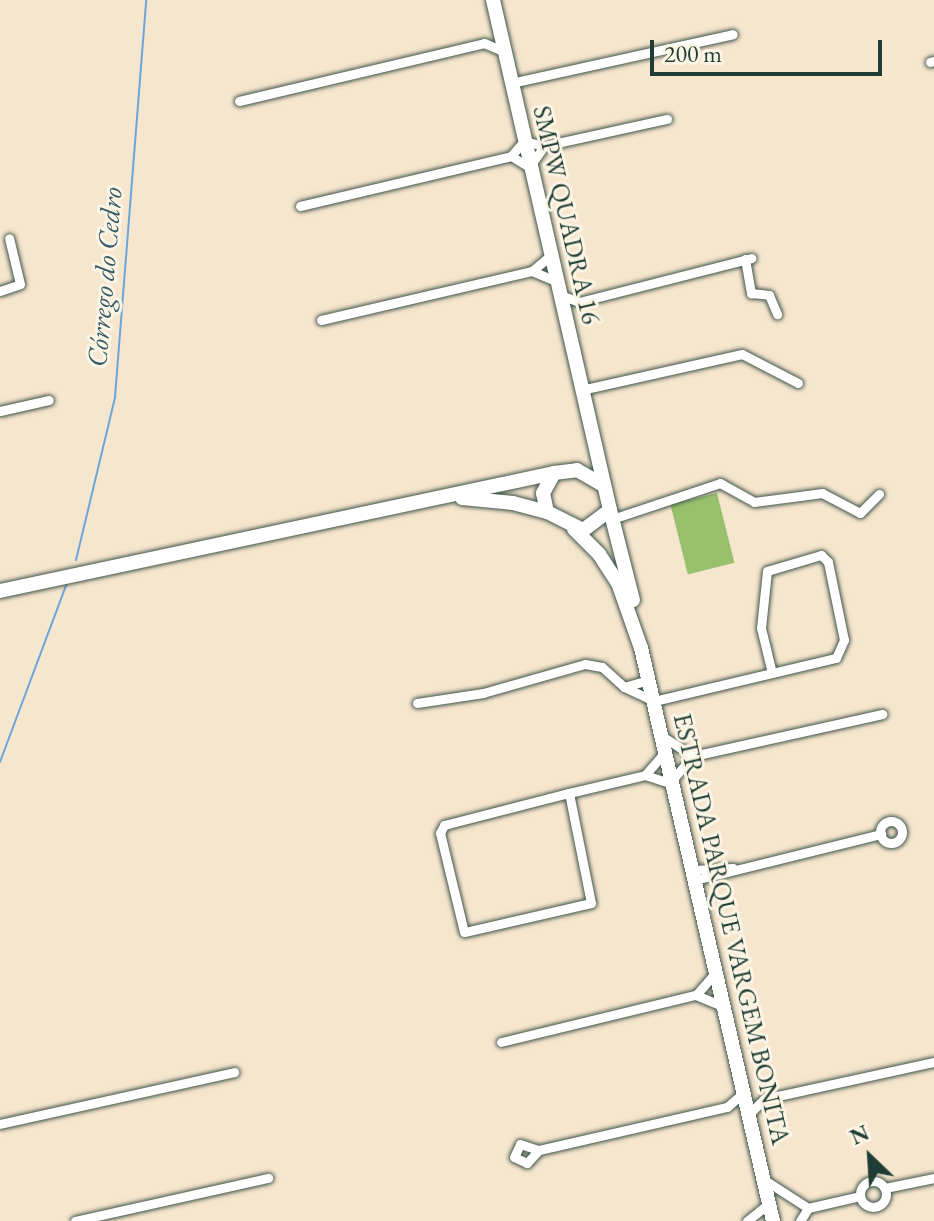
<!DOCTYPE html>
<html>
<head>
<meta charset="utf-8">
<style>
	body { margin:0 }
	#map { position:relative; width:934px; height:1221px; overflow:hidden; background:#f7e6ce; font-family:"EB Garamond",serif }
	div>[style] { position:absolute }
	.green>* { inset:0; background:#98c16d; transform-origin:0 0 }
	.stream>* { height:2px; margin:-1px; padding:0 1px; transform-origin:1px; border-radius:1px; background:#6aa5db }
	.roads { filter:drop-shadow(0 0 2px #3f564b) drop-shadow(0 0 2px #3f564b) }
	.street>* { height:9px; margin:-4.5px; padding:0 4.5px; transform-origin:4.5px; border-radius:4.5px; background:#fff }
	.street>.ring { margin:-4.5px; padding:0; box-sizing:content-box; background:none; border:9px solid #fff; border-radius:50% }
	.secondary>* { height:14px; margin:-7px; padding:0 7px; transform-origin:7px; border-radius:7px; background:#fff }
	span { translate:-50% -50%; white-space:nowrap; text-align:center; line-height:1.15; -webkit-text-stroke:6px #fcf5e5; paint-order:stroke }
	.street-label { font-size:26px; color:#1f3d34 }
	.water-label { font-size:28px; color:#365c66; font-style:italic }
	.north { position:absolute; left:830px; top:1117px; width:80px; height:80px; -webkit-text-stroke:6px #fcf5e5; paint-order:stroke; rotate:335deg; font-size:22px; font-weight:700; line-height:32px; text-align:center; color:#1f3d34 }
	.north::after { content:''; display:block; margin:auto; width:28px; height:36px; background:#1f3d34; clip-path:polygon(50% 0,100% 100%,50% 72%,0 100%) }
	.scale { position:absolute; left:650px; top:40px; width:232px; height:36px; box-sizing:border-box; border:4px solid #1f3d34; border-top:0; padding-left:10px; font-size:24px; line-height:28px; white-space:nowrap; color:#1f3d34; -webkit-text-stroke:6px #fcf5e5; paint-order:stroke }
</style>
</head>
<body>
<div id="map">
	<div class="green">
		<div style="left:717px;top:493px;width:72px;height:48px;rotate:76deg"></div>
	</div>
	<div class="stream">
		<div style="left:76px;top:560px;width:168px;rotate:-76.5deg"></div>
		<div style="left:115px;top:397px;width:398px;rotate:-85.5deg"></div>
		<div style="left:0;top:762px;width:191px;rotate:-69.5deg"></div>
	</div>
	<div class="roads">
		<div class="street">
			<div style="left:930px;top:62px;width:4px;rotate:-14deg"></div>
			<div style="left:511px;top:83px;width:227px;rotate:-12.4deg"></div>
			<div style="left:239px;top:101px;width:252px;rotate:-13.3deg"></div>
			<div style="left:484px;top:43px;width:23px;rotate:23deg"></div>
			<div style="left:511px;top:156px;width:21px;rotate:31deg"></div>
			<div style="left:529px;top:167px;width:26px;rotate:-54deg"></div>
			<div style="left:300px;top:206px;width:217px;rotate:-13.3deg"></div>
			<div style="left:511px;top:156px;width:20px;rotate:-49deg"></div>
			<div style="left:524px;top:141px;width:21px;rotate:14deg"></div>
			<div style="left:544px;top:146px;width:126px;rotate:-12.4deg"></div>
			<div style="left:745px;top:259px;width:35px;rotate:80deg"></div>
			<div style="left:751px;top:293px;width:18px;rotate:6deg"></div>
			<div style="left:769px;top:295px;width:21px;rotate:67deg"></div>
			<div style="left:532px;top:271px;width:26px;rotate:23deg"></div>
			<div style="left:0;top:291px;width:21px;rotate:-19deg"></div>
			<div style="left:20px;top:284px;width:47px;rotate:-103.4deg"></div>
			<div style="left:560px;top:295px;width:20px;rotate:20deg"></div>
			<div style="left:579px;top:302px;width:178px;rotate:-14.3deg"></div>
			<div style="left:321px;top:320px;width:217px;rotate:-13.1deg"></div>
			<div style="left:532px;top:271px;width:23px;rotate:-40deg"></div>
			<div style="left:581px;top:390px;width:165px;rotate:-12.6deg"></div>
			<div style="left:742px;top:354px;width:63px;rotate:27.4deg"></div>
			<div style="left:0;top:411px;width:50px;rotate:-12.7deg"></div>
			<div style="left:612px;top:519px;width:114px;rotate:-18.4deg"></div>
			<div style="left:720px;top:483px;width:39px;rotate:29deg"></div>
			<div style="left:754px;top:502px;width:69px;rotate:-7.5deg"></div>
			<div style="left:822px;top:493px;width:43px;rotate:27.8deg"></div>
			<div style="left:860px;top:513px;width:27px;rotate:-45deg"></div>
			<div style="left:624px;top:687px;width:33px;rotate:25deg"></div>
			<div style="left:654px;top:701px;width:187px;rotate:-13.3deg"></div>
			<div style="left:836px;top:658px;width:20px;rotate:-66deg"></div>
			<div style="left:844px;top:640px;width:80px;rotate:-101.6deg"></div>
			<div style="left:828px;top:562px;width:10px;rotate:-135deg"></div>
			<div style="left:821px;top:555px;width:56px;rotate:163.5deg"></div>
			<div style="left:767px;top:571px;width:57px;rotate:96deg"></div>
			<div style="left:761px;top:628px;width:46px;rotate:76.3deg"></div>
			<div style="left:417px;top:703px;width:67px;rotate:-8.6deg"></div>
			<div style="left:483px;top:693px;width:106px;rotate:-15.9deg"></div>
			<div style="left:585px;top:664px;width:17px;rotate:10deg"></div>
			<div style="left:602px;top:667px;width:30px;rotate:42deg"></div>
			<div style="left:624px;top:687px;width:25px;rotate:-16deg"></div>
			<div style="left:662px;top:736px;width:37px;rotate:33deg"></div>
			<div style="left:645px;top:775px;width:30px;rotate:-49deg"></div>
			<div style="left:672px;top:780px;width:32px;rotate:-49deg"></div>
			<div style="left:693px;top:756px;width:194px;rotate:-12.5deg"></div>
			<div style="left:569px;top:793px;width:112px;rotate:78.7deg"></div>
			<div style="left:591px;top:903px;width:130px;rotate:167.1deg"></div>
			<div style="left:464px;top:932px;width:102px;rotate:-103.6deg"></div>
			<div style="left:440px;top:833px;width:9px;rotate:-63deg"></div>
			<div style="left:444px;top:825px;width:4px;rotate:-14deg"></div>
			<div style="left:448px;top:824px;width:125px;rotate:-14.4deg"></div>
			<div style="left:569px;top:793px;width:78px;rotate:-13.3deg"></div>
			<div style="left:645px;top:775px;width:29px;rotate:18deg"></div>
			<div class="ring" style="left:880px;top:821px;width:13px;height:13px"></div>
			<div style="left:693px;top:870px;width:40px;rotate:-2.9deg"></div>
			<div style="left:695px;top:880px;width:192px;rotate:-13.9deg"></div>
			<div style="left:696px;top:995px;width:30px;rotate:23deg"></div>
			<div style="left:501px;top:1042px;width:201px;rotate:-13.6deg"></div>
			<div style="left:696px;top:995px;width:30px;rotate:-49deg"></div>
			<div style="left:749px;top:1114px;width:21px;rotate:-45deg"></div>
			<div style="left:764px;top:1099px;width:174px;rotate:-12.3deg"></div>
			<div style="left:0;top:1124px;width:240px;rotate:-12.5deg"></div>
			<div style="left:539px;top:1150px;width:18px;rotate:133deg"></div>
			<div style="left:527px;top:1163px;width:14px;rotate:-155deg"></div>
			<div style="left:514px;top:1157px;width:14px;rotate:-65deg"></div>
			<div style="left:520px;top:1144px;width:20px;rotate:18deg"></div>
			<div style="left:539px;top:1150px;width:193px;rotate:-12.9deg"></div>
			<div style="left:727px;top:1107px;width:23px;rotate:-41deg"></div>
			<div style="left:763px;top:1179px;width:54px;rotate:32.8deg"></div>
			<div style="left:808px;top:1208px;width:53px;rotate:-13deg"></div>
			<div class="ring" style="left:860px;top:1181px;width:17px;height:17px"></div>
			<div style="left:885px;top:1188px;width:50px;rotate:-11.5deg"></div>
			<div style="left:75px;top:1221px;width:198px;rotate:-12.6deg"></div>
			<div style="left:747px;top:1221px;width:28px;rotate:-39deg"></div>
			<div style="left:800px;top:1221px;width:15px;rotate:-58deg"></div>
		</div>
		<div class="secondary">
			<div style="left:493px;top:0;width:523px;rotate:77.08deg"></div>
			<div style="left:610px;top:510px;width:34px;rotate:143deg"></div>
			<div style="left:583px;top:530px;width:40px;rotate:-153.4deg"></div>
			<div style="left:547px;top:512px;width:19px;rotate:-102deg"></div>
			<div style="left:543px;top:493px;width:23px;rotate:-61deg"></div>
			<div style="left:554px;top:473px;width:23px;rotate:-7deg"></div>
			<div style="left:577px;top:470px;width:30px;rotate:30deg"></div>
			<div style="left:462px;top:498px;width:51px;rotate:5.6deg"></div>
			<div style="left:513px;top:503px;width:35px;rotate:15deg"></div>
			<div style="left:610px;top:510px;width:93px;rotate:75.7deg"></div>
			<div style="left:574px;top:529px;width:35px;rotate:45deg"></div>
			<div style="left:599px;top:554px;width:35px;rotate:57deg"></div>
			<div style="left:618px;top:583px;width:69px;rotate:70.5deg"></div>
			<div style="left:641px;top:648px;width:588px;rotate:77.03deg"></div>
			<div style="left:0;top:591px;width:566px;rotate:-12.02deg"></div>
		</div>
	</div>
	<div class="street-label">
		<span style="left:566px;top:215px;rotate:77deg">SMPW QUADRA 16</span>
		<span style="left:731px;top:929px;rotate:77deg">ESTRADA PARQUE VARGEM BONITA</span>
	</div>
	<div class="water-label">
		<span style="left:104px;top:277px;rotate:-85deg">Córrego do Cedro</span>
	</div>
	<div class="north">N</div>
	<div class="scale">200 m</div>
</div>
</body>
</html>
